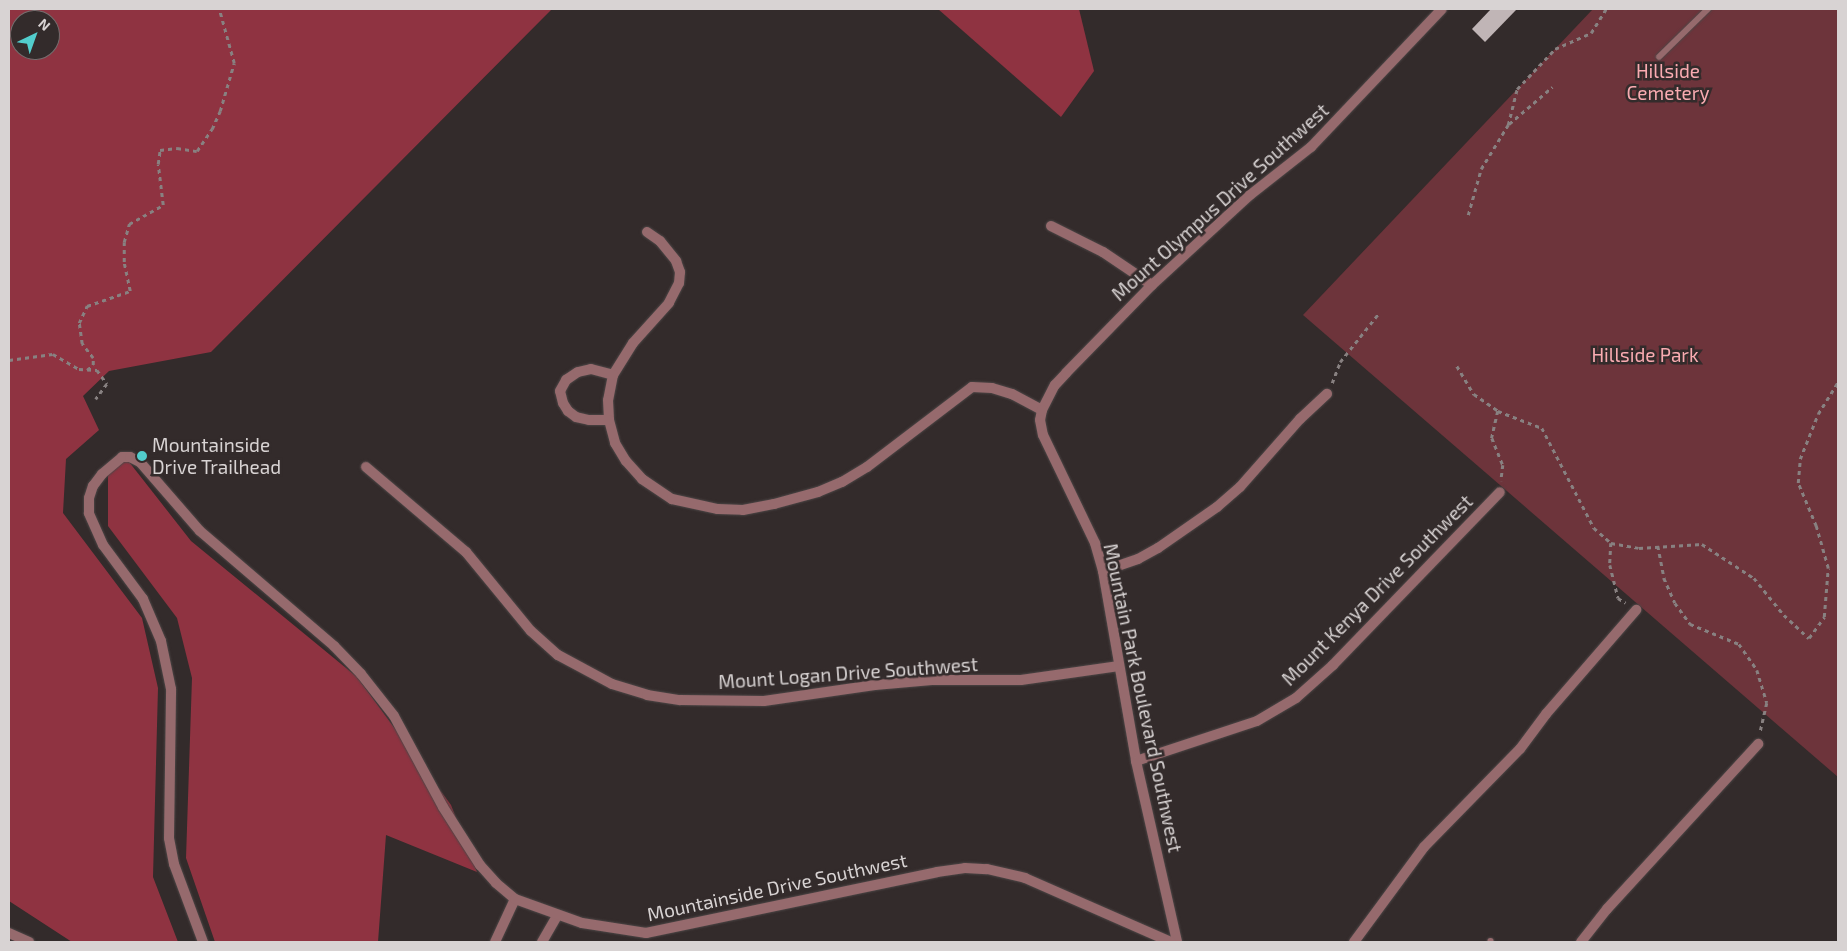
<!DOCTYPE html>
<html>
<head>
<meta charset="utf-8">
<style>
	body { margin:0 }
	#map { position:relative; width:1847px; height:951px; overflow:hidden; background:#332b2b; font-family:"Exo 2",sans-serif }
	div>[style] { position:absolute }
	.green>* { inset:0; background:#6d343b }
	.forest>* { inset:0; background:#8f3341 }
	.building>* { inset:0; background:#c0b5b6 }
	.path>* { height:2.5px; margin-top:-1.25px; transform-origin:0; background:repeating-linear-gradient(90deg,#888181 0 4px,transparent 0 8px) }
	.roads { filter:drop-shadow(0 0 1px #4d4646) drop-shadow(0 0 1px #4d4646) }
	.service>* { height:5.5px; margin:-2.75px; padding:0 2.75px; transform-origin:2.75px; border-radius:2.75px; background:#966a6d }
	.minor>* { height:10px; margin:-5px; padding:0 5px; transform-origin:5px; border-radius:5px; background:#966a6d }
	.tertiary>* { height:10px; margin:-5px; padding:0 5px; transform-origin:5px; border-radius:5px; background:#966a6d }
	.dots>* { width:14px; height:14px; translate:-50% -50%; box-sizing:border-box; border:2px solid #332b2b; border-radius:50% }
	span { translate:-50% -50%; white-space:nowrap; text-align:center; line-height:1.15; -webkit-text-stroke:5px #332b2b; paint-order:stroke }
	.park-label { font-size:19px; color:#f9abb1 }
	.street-label { font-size:19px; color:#d8d3d3 }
	.poi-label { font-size:19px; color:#d8d3d3 }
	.left { translate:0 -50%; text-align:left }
	.frame { position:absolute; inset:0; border:10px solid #d8d3d3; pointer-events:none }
	.north { position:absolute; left:10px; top:10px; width:50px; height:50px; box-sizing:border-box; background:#332b2b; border:1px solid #756e6e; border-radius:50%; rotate:42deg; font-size:14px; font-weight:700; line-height:20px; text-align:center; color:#d8d3d3 }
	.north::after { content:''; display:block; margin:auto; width:18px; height:22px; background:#52cdcc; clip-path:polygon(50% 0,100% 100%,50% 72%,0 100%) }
</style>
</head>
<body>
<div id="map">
	<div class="green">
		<div style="clip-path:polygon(1593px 9px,1838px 9px,1838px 777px,1303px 315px)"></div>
	</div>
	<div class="forest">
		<div style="clip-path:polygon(evenodd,9px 9px,552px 9px,211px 352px,109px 371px,83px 396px,99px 430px,66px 459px,63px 513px,142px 618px,158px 688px,153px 877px,178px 942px,72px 942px,9px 901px,9px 9px,20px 20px,50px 20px,50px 50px,20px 50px,20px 20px)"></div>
		<div style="clip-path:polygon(938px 9px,1079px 9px,1094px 71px,1061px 117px)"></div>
		<div style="clip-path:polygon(126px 458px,191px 541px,357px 677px,451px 805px,477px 872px,386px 835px,378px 942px,215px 942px,186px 858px,192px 678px,177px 618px,108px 526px,108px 471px)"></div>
	</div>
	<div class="building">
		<div style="clip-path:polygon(1491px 9px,1517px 9px,1485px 42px,1472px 29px)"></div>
	</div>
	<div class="path">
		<div style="left:1509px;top:124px;width:57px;rotate:-40.7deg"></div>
		<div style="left:1468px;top:215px;width:48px;rotate:-74.2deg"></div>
		<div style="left:1481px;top:169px;width:52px;rotate:-58.5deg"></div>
		<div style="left:1508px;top:125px;width:37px;rotate:-76deg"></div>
		<div style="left:1517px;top:89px;width:55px;rotate:-46.5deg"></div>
		<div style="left:1555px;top:49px;width:39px;rotate:-24deg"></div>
		<div style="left:1591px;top:33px;width:28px;rotate:-58deg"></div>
		<div style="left:9px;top:360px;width:44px;rotate:-7.8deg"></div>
		<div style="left:53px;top:354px;width:30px;rotate:30deg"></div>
		<div style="left:79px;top:369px;width:18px;rotate:3deg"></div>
		<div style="left:97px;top:370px;width:17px;rotate:54deg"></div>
		<div style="left:107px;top:384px;width:19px;rotate:126deg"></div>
		<div style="left:1457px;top:366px;width:33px;rotate:59deg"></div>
		<div style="left:1474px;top:394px;width:29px;rotate:35deg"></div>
		<div style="left:1498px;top:411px;width:47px;rotate:21.1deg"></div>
		<div style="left:1542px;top:428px;width:113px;rotate:62.5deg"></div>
		<div style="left:1594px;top:528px;width:23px;rotate:41deg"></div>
		<div style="left:1611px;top:543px;width:28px;rotate:10deg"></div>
		<div style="left:1639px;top:548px;width:63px;rotate:-3.6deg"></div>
		<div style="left:1702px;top:544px;width:62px;rotate:33.2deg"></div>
		<div style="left:1754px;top:578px;width:48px;rotate:51deg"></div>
		<div style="left:1784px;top:615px;width:34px;rotate:43deg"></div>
		<div style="left:1809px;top:638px;width:26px;rotate:-54deg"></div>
		<div style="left:1824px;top:617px;width:49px;rotate:-85.3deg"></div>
		<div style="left:1828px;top:568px;width:44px;rotate:-105.9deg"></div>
		<div style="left:1816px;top:526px;width:47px;rotate:-112.7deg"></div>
		<div style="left:1798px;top:483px;width:24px;rotate:-85deg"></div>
		<div style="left:1800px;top:459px;width:48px;rotate:-68.2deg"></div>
		<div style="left:1818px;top:414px;width:38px;rotate:-58deg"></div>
		<div style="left:87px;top:370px;width:8px;rotate:-40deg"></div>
		<div style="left:93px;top:365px;width:7px;rotate:-90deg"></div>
		<div style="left:93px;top:358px;width:18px;rotate:-128deg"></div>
		<div style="left:82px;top:344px;width:21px;rotate:-98deg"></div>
		<div style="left:79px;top:323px;width:19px;rotate:-65deg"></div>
		<div style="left:87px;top:306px;width:46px;rotate:-19.2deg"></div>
		<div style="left:130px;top:291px;width:30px;rotate:-102deg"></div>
		<div style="left:124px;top:262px;width:20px;rotate:-90deg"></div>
		<div style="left:124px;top:242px;width:19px;rotate:-74deg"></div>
		<div style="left:129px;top:224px;width:39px;rotate:-29deg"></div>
		<div style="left:163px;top:205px;width:41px;rotate:-97deg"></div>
		<div style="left:158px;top:164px;width:14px;rotate:-82deg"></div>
		<div style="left:160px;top:150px;width:17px;rotate:-7deg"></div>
		<div style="left:177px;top:148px;width:20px;rotate:9deg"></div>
		<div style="left:197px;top:151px;width:27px;rotate:-56deg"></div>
		<div style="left:212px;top:129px;width:20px;rotate:-66deg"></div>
		<div style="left:220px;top:111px;width:50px;rotate:-73.7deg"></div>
		<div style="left:234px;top:63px;width:56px;rotate:-105.5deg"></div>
		<div style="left:1332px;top:383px;width:22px;rotate:-69deg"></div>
		<div style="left:1340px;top:362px;width:63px;rotate:-51.5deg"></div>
		<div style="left:1498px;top:411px;width:28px;rotate:103deg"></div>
		<div style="left:1492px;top:438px;width:29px;rotate:68deg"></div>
		<div style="left:1503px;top:465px;width:16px;rotate:97deg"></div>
		<div style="left:1611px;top:543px;width:22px;rotate:93deg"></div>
		<div style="left:1610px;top:565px;width:34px;rotate:76deg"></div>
		<div style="left:1618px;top:598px;width:9px;rotate:32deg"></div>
		<div style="left:1658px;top:546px;width:33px;rotate:79deg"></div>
		<div style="left:1664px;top:578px;width:27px;rotate:66deg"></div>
		<div style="left:1675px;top:603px;width:26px;rotate:54deg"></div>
		<div style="left:1690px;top:624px;width:53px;rotate:22.2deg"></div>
		<div style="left:1739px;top:644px;width:32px;rotate:55deg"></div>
		<div style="left:1757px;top:670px;width:34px;rotate:73deg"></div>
		<div style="left:1767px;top:703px;width:31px;rotate:103deg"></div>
	</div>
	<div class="roads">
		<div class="service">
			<div style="left:1659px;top:57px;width:69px;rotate:-44.4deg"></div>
			<div style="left:1491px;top:941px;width:1px;rotate:90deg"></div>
		</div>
		<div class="minor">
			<div style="left:1051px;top:226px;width:58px;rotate:26.6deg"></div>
			<div style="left:1103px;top:252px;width:59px;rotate:34deg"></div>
			<div style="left:647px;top:232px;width:16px;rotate:35deg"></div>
			<div style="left:660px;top:241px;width:26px;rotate:51deg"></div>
			<div style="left:676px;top:261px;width:12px;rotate:70deg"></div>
			<div style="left:680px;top:272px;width:11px;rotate:95deg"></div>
			<div style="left:679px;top:283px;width:22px;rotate:117deg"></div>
			<div style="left:669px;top:303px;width:54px;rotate:132deg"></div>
			<div style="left:633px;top:343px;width:38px;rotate:122deg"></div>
			<div style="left:613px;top:375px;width:25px;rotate:101deg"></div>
			<div style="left:608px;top:400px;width:20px;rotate:87deg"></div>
			<div style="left:609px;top:420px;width:24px;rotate:75deg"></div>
			<div style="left:615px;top:443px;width:21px;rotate:59deg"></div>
			<div style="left:626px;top:461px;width:24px;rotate:48deg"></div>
			<div style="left:642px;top:479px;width:36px;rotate:34deg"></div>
			<div style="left:672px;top:499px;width:47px;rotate:12.3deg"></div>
			<div style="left:718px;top:509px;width:25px;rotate:2deg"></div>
			<div style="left:743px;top:510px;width:32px;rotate:-11deg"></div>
			<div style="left:774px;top:504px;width:46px;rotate:-15.3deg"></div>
			<div style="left:818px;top:492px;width:26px;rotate:-23deg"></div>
			<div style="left:842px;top:482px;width:29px;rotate:-31deg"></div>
			<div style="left:867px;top:467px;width:132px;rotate:-37.3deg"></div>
			<div style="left:972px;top:387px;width:20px;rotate:3deg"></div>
			<div style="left:992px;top:388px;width:21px;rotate:17deg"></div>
			<div style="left:1012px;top:394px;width:34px;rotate:28deg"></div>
			<div style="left:1042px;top:410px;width:28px;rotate:-63deg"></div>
			<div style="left:1055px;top:385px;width:16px;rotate:-47deg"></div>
			<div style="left:1066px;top:373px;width:123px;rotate:-45.7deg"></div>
			<div style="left:1152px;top:285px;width:133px;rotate:-42.6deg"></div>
			<div style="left:1250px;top:195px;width:78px;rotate:-38.2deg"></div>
			<div style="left:1311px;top:147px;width:190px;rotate:-46.5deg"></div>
			<div style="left:609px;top:420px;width:20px;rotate:180deg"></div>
			<div style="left:589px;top:420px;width:13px;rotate:-167deg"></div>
			<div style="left:576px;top:417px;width:10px;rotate:-143deg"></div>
			<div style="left:568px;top:411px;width:9px;rotate:-122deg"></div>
			<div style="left:563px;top:403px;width:12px;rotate:-104deg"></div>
			<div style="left:560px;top:391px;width:13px;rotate:-61deg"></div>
			<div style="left:566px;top:380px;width:14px;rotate:-34deg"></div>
			<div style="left:578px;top:372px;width:13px;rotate:-13deg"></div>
			<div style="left:591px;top:369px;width:23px;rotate:15deg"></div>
			<div style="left:366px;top:467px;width:131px;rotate:40.4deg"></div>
			<div style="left:466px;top:552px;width:102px;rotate:50.6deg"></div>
			<div style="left:531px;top:631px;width:36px;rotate:42deg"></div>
			<div style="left:558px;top:655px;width:61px;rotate:28.2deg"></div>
			<div style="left:612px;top:684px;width:37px;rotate:17deg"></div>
			<div style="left:647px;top:695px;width:33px;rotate:9deg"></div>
			<div style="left:680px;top:700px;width:84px;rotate:0.7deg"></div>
			<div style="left:764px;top:701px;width:112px;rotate:-8.2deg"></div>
			<div style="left:875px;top:685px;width:57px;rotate:-5deg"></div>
			<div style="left:932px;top:680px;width:89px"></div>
			<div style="left:1021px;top:680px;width:99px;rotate:-8.1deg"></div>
			<div style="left:1103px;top:571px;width:37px;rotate:-19deg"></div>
			<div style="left:1138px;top:559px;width:23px;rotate:-29deg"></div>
			<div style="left:1158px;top:548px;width:72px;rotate:-34.8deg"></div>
			<div style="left:1217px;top:507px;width:30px;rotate:-41deg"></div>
			<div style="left:1240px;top:487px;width:91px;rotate:-48.6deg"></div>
			<div style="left:1300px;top:419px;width:37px;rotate:-43deg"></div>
			<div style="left:1136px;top:761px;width:127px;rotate:-18.3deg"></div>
			<div style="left:1257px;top:721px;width:45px;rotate:-30.5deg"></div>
			<div style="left:1296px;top:698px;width:50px;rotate:-41.7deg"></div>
			<div style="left:1333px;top:665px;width:240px;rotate:-46deg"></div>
			<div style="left:495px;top:942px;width:47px;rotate:-65.1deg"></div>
			<div style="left:542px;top:942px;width:30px;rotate:-60deg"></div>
			<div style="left:1354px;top:942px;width:118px;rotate:-53.6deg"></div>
			<div style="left:1424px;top:847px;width:137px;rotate:-45.6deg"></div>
			<div style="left:1520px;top:749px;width:44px;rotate:-53.4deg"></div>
			<div style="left:1546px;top:714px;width:138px;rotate:-49.1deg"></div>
			<div style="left:1581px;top:942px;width:42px;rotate:-51.8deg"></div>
			<div style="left:1607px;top:909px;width:224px;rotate:-47.5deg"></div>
		</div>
		<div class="tertiary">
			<div style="left:1042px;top:410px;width:10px;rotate:101deg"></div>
			<div style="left:1040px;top:420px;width:15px;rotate:79deg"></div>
			<div style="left:1043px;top:435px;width:120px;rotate:64.3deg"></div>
			<div style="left:1095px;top:543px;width:29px;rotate:74deg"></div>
			<div style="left:1103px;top:571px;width:193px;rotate:80.1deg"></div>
			<div style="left:1136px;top:761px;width:186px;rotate:77.2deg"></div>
			<div style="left:9px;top:933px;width:22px;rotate:24deg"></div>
			<div style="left:203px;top:942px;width:83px;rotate:-110.4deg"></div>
			<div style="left:174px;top:864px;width:26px;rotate:-101deg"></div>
			<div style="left:169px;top:838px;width:149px;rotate:-89.2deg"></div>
			<div style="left:171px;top:689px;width:49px;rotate:-101.8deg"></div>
			<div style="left:161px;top:641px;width:46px;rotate:-113.2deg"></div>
			<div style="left:143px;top:599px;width:67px;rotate:-126.5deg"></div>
			<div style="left:103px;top:545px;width:35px;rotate:-114deg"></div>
			<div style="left:89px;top:513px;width:15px;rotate:-90deg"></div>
			<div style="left:89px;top:498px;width:13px;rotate:-72deg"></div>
			<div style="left:93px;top:486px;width:15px;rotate:-53deg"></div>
			<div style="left:102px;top:474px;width:26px;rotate:-40deg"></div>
			<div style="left:122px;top:457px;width:8px"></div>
			<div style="left:130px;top:457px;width:11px;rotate:27deg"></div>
			<div style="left:140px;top:462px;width:91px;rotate:49deg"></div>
			<div style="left:200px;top:531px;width:177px;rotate:40.6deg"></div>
			<div style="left:334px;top:646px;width:39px;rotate:46deg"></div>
			<div style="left:361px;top:674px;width:53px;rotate:51.8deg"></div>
			<div style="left:394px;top:716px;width:103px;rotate:61.7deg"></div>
			<div style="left:443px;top:807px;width:69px;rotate:57.5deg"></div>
			<div style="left:480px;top:865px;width:24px;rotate:48deg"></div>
			<div style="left:496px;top:883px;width:25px;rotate:40deg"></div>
			<div style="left:515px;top:899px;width:71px;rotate:19.7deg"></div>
			<div style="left:582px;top:923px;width:65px;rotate:8.9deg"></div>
			<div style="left:646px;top:933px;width:297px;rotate:-11.8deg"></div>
			<div style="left:937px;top:872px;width:28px;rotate:-8deg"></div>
			<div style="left:965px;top:868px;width:22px;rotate:3deg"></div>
			<div style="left:987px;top:869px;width:39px;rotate:13deg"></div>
			<div style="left:1025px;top:878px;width:159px;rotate:23.7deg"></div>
		</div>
	</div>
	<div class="dots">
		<div style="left:142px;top:456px;background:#52cdcc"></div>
	</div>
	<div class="park-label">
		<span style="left:1668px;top:82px">Hillside<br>Cemetery</span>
		<span style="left:1645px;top:355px">Hillside Park</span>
	</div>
	<div class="street-label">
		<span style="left:1220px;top:202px;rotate:-42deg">Mount Olympus Drive Southwest</span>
		<span style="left:1377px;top:590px;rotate:-45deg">Mount Kenya Drive Southwest</span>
		<span style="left:848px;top:673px;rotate:-4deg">Mount Logan Drive Southwest</span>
		<span style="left:1143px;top:698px;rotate:78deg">Mountain Park Boulevard Southwest</span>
		<span style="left:777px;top:887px;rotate:-12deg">Mountainside Drive Southwest</span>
	</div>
	<div class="poi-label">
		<span class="left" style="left:152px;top:456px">Mountainside<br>Drive Trailhead</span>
	</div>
	<div class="frame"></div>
	<div class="north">N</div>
</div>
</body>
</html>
